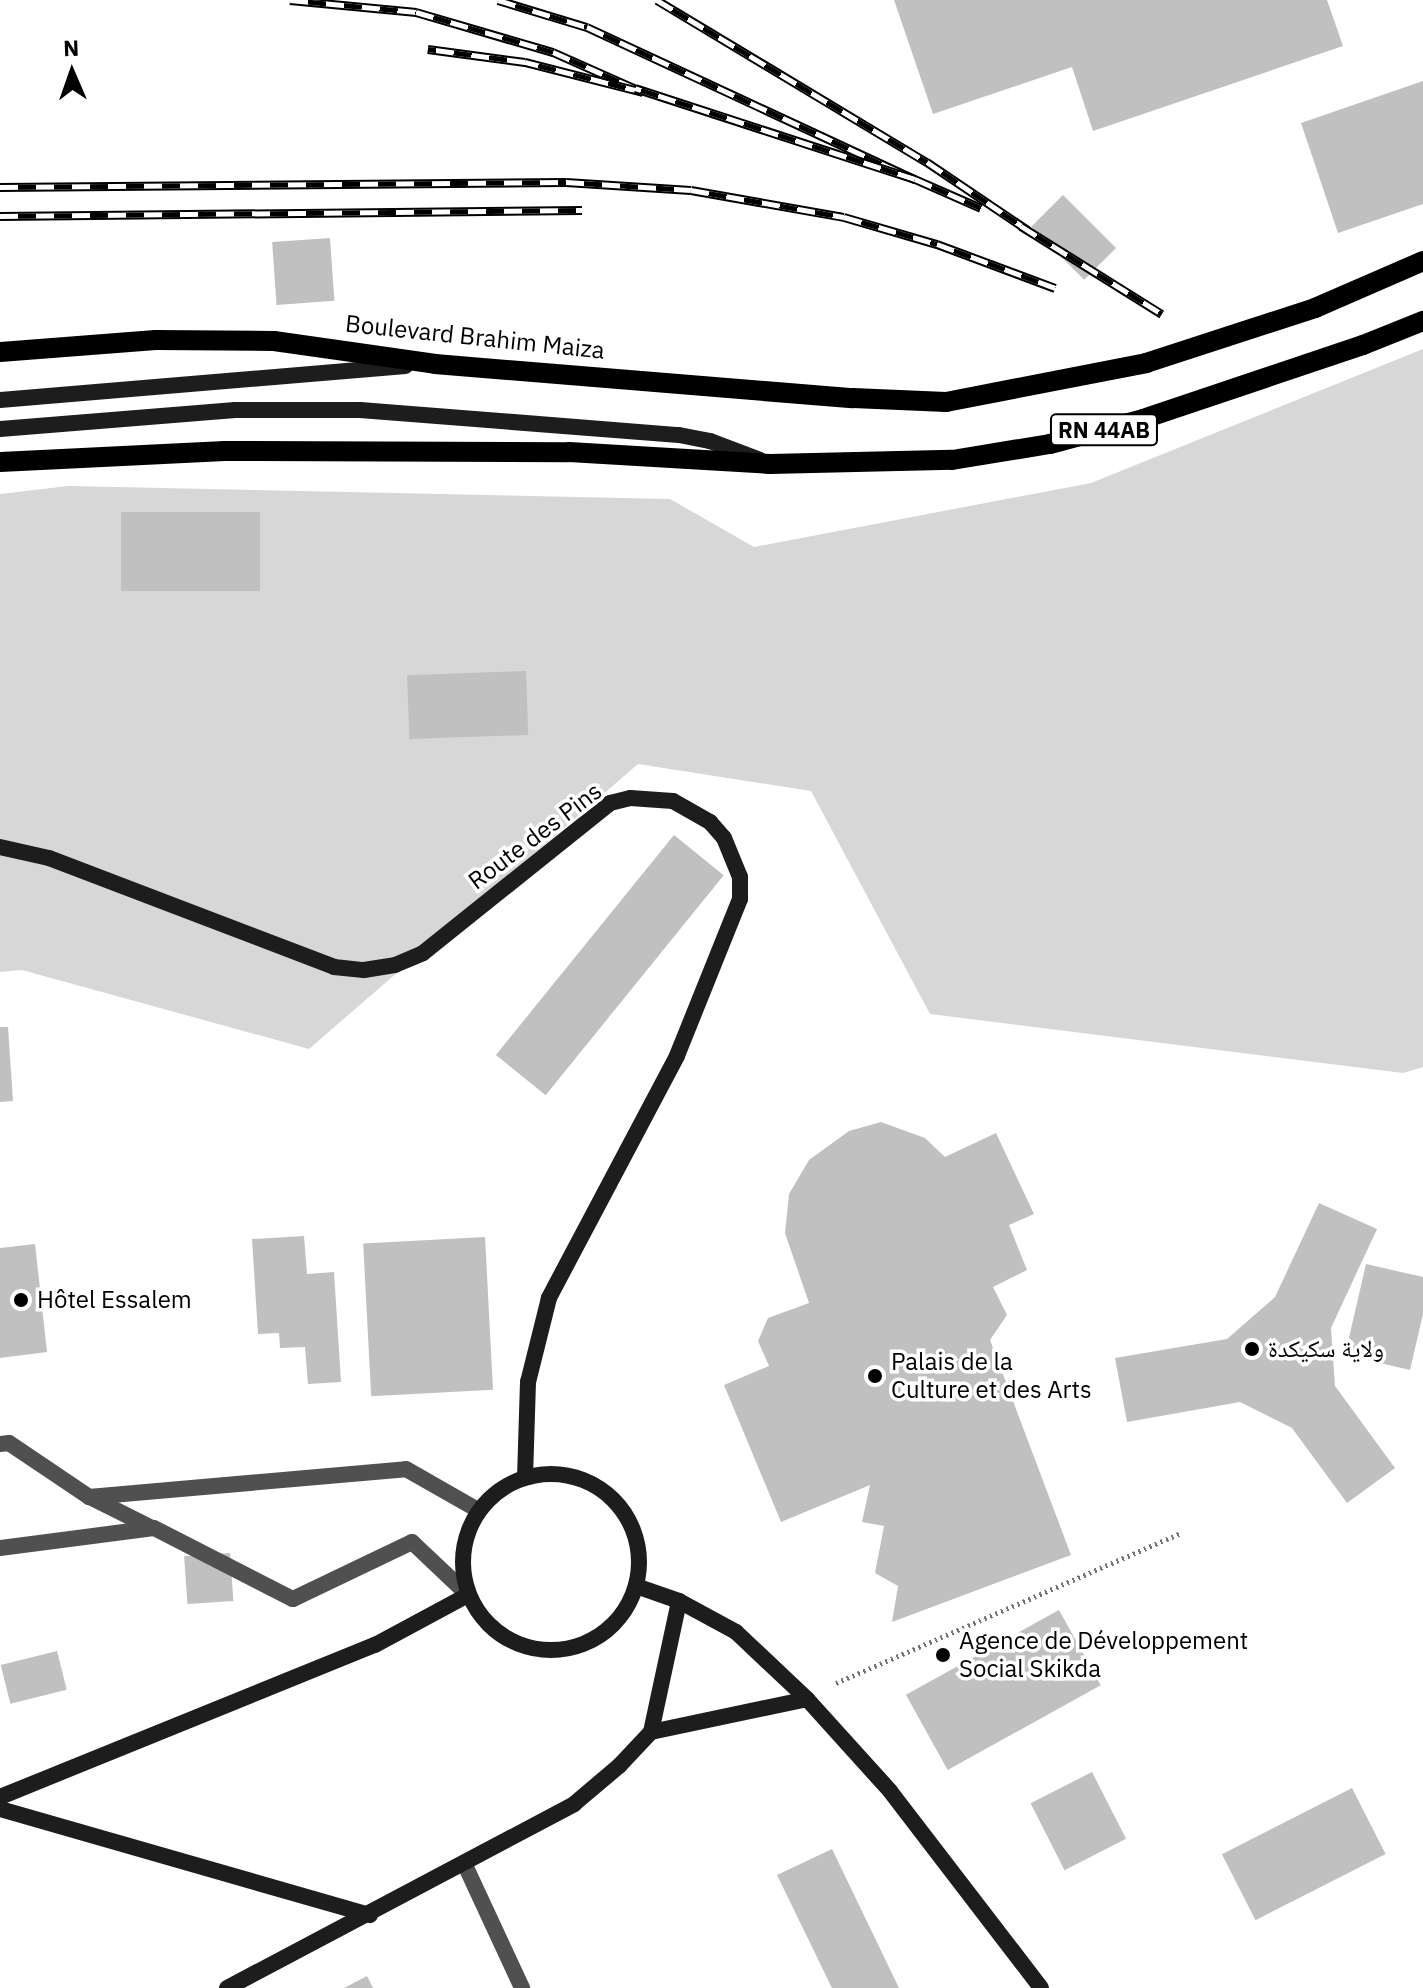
<!DOCTYPE html>
<html>
<head>
<meta charset="utf-8">
<style>
	body { margin:0 }
	#map { position:relative; width:1423px; height:1988px; overflow:hidden; background:#fff; font-family:"IBM Plex Sans","Noto Naskh Arabic",sans-serif }
	div>[style] { position:absolute }
	.green>* { inset:0; background:#d7d7d7 }
	.building>* { inset:0; background:#c0c0c0; transform-origin:0 0 }
	.path>* { height:5px; margin-top:-2.5px; transform-origin:0; background:repeating-linear-gradient(90deg,#727272 0 2px,transparent 0 6px) }
	.lane>* { height:16px; margin:-8px; padding:0 8px; transform-origin:8px; border-radius:8px; background:#505050 }
	.street>* { height:16px; margin:-8px; padding:0 8px; transform-origin:8px; border-radius:8px; background:#505050 }
	.secondary>* { height:16px; margin:-8px; padding:0 8px; transform-origin:8px; border-radius:8px; background:#1d1d1d }
	.secondary>.ring { margin:-8px; padding:0; box-sizing:content-box; background:none; border:16px solid #1d1d1d; border-radius:50% }
	.primary>* { height:20px; margin:-10px; padding:0 10px; transform-origin:10px; border-radius:10px; background:#000 }
	.rail>* { height:9px; margin-top:-4.5px; transform-origin:0; background:repeating-linear-gradient(90deg,#fff 0 18px,#000 0 36px); box-sizing:border-box; border-block:2px solid #000 }
	.dots>* { width:22px; height:22px; translate:-50% -50%; box-sizing:border-box; border:4px solid #fff; border-radius:50% }
	span { translate:-50% -50%; white-space:nowrap; text-align:center; line-height:1.15; -webkit-text-stroke:7px #fff; paint-order:stroke }
	.shield-label span { padding:2px 6px; background:#fff; border:2px solid; border-radius:6px; -webkit-text-stroke-width:0 }
	.shield-label { font-size:22px; color:#000; font-weight:700 }
	.street-label { font-size:24px; color:#000 }
	.poi-label { font-size:24px; color:#000 }
	.left { translate:0 -50%; text-align:left }
	.north { position:absolute; left:32px; top:32px; width:80px; height:80px; -webkit-text-stroke:6px #fff; paint-order:stroke; rotate:358deg; font-size:22px; font-weight:700; line-height:32px; text-align:center; color:#000 }
	.north::after { content:''; display:block; margin:auto; width:28px; height:36px; background:#000; clip-path:polygon(50% 0,100% 100%,50% 72%,0 100%) }
</style>
</head>
<body>
<div id="map">
	<div class="green">
		<div style="clip-path:polygon(1423px 349px,1423px 1067px,1403px 1073px,930px 1014px,811px 791px,638px 764px,309px 1049px,22px 970px,0 972px,0 494px,68px 486px,670px 499px,754px 547px,1091px 483px)"></div>
	</div>
	<div class="building">
		<div style="clip-path:polygon(894px 0,1327px 0,1343px 46px,1093px 131px,1072px 67px,933px 114px)"></div>
		<div style="clip-path:polygon(1423px 81px,1423px 204px,1338px 233px,1301px 123px)"></div>
		<div style="left:1063px;top:195px;width:75px;height:45px;rotate:45deg"></div>
		<div style="left:330px;top:238px;width:63px;height:58px;rotate:86deg"></div>
		<div style="left:121px;top:512px;width:139px;height:79px"></div>
		<div style="left:526px;top:671px;width:64px;height:119px;rotate:88deg"></div>
		<div style="left:674px;top:835px;width:64px;height:283px;rotate:39deg"></div>
		<div style="clip-path:polygon(0 1027px,8px 1027px,13px 1101px,0 1102px)"></div>
		<div style="clip-path:polygon(881px 1122px,925px 1138px,945px 1157px,996px 1133px,1034px 1214px,1009px 1225px,1027px 1270px,993px 1287px,1007px 1315px,990px 1340px,1071px 1555px,892px 1622px,898px 1586px,875px 1573px,884px 1526px,862px 1522px,870px 1485px,781px 1522px,724px 1385px,769px 1366px,758px 1341px,768px 1318px,809px 1303px,785px 1233px,789px 1194px,809px 1160px,849px 1131px)"></div>
		<div style="clip-path:polygon(1319px 1203px,1377px 1229px,1331px 1328px,1335px 1386px,1395px 1468px,1347px 1503px,1292px 1428px,1240px 1402px,1127px 1422px,1115px 1358px,1227px 1339px,1275px 1297px)"></div>
		<div style="clip-path:polygon(304px 1236px,307px 1274px,334px 1272px,341px 1382px,308px 1384px,305px 1347px,280px 1348px,279px 1333px,258px 1334px,252px 1239px)"></div>
		<div style="left:485px;top:1237px;width:153px;height:122px;rotate:87deg"></div>
		<div style="clip-path:polygon(35px 1244px,47px 1352px,0 1358px,0 1248px)"></div>
		<div style="clip-path:polygon(1366px 1264px,1423px 1277px,1423px 1314px,1410px 1370px,1345px 1355px)"></div>
		<div style="left:230px;top:1553px;width:48px;height:46px;rotate:86deg"></div>
		<div style="left:1059px;top:1610px;width:86px;height:175px;rotate:61deg"></div>
		<div style="left:57px;top:1651px;width:40px;height:58px;rotate:76deg"></div>
		<div style="left:1092px;top:1772px;width:75px;height:69px;rotate:63deg"></div>
		<div style="left:1352px;top:1788px;width:74px;height:146px;rotate:63deg"></div>
		<div style="clip-path:polygon(832px 1849px,899px 1988px,832px 1988px,777px 1875px)"></div>
		<div style="clip-path:polygon(367px 1976px,373px 1988px,344px 1988px)"></div>
	</div>
	<div class="path">
		<div style="left:836px;top:1683px;width:376px;rotate:-23.5deg"></div>
	</div>
	<div class="lane">
		<div style="left:0;top:1444px;width:9px;rotate:-6deg"></div>
		<div style="left:9px;top:1443px;width:97px;rotate:34deg"></div>
		<div style="left:89px;top:1497px;width:318px;rotate:-5deg"></div>
		<div style="left:406px;top:1469px;width:83px;rotate:29.7deg"></div>
		<div style="left:90px;top:1497px;width:69px;rotate:26.6deg"></div>
		<div style="left:0;top:1548px;width:155px;rotate:-7.4deg"></div>
		<div style="left:154px;top:1528px;width:156px;rotate:27.1deg"></div>
		<div style="left:293px;top:1599px;width:132px;rotate:-25.6deg"></div>
		<div style="left:412px;top:1542px;width:77px;rotate:43.4deg"></div>
	</div>
	<div class="street">
		<div style="left:465px;top:1865px;width:136px;rotate:65.1deg"></div>
	</div>
	<div class="secondary">
		<div style="left:0;top:400px;width:407px;rotate:-4.8deg"></div>
		<div style="left:0;top:429px;width:236px;rotate:-4.6deg"></div>
		<div style="left:235px;top:410px;width:125px"></div>
		<div style="left:360px;top:410px;width:320px;rotate:4.5deg"></div>
		<div style="left:679px;top:435px;width:32px;rotate:11deg"></div>
		<div style="left:710px;top:441px;width:53px;rotate:20.8deg"></div>
		<div style="left:0;top:847px;width:50px;rotate:12.7deg"></div>
		<div style="left:49px;top:858px;width:305px;rotate:20.9deg"></div>
		<div style="left:334px;top:967px;width:30px;rotate:6deg"></div>
		<div style="left:364px;top:970px;width:31px;rotate:-9deg"></div>
		<div style="left:395px;top:965px;width:30px;rotate:-23deg"></div>
		<div style="left:423px;top:953px;width:240px;rotate:-38.7deg"></div>
		<div style="left:610px;top:803px;width:21px;rotate:-14deg"></div>
		<div style="left:630px;top:798px;width:43px;rotate:4deg"></div>
		<div style="left:673px;top:801px;width:43px;rotate:29.6deg"></div>
		<div style="left:710px;top:822px;width:21px;rotate:49deg"></div>
		<div style="left:724px;top:838px;width:42px;rotate:67.7deg"></div>
		<div style="left:740px;top:877px;width:22px;rotate:90deg"></div>
		<div style="left:740px;top:899px;width:169px;rotate:111.9deg"></div>
		<div style="left:677px;top:1056px;width:274px;rotate:117.9deg"></div>
		<div style="left:549px;top:1298px;width:87px;rotate:104deg"></div>
		<div style="left:528px;top:1382px;width:95px;rotate:91.8deg"></div>
		<div class="ring" style="left:463px;top:1474px;width:160px;height:160px"></div>
		<div style="left:636px;top:1586px;width:46px;rotate:19.2deg"></div>
		<div style="left:679px;top:1601px;width:65px;rotate:28.5deg"></div>
		<div style="left:736px;top:1632px;width:98px;rotate:43.3deg"></div>
		<div style="left:807px;top:1699px;width:124px;rotate:47.9deg"></div>
		<div style="left:890px;top:1791px;width:248px;rotate:52.5deg"></div>
		<div style="left:651px;top:1732px;width:159px;rotate:-11.9deg"></div>
		<div style="left:0;top:1797px;width:405px;rotate:-22.1deg"></div>
		<div style="left:375px;top:1645px;width:106px;rotate:-28.3deg"></div>
		<div style="left:0;top:1809px;width:385px;rotate:16deg"></div>
		<div style="left:227px;top:1988px;width:393px;rotate:-27.9deg"></div>
		<div style="left:574px;top:1804px;width:59px;rotate:-40.2deg"></div>
		<div style="left:619px;top:1766px;width:47px;rotate:-46.7deg"></div>
		<div style="left:651px;top:1732px;width:134px;rotate:-77.9deg"></div>
	</div>
	<div class="primary">
		<div style="left:0;top:352px;width:156px;rotate:-4.4deg"></div>
		<div style="left:156px;top:340px;width:118px;rotate:0.5deg"></div>
		<div style="left:274px;top:341px;width:163px;rotate:8.1deg"></div>
		<div style="left:435px;top:364px;width:419px;rotate:4.7deg"></div>
		<div style="left:853px;top:398px;width:93px;rotate:2.5deg"></div>
		<div style="left:946px;top:402px;width:204px;rotate:-11deg"></div>
		<div style="left:1146px;top:363px;width:178px;rotate:-18deg"></div>
		<div style="left:1315px;top:308px;width:118px;rotate:-23.5deg"></div>
		<div style="left:0;top:462px;width:225px;rotate:-2.8deg"></div>
		<div style="left:225px;top:451px;width:344px;rotate:0.2deg"></div>
		<div style="left:569px;top:452px;width:201px;rotate:3.4deg"></div>
		<div style="left:770px;top:464px;width:182px;rotate:-1.3deg"></div>
		<div style="left:952px;top:460px;width:99px;rotate:-9.3deg"></div>
		<div style="left:1050px;top:444px;width:96px;rotate:-15deg"></div>
		<div style="left:1143px;top:419px;width:232px;rotate:-18.6deg"></div>
		<div style="left:1363px;top:345px;width:65px;rotate:-21.8deg"></div>
	</div>
	<div class="rail">
		<div style="left:290px;top:0;width:127px;rotate:5.4deg"></div>
		<div style="left:416px;top:12px;width:143px;rotate:16.3deg"></div>
		<div style="left:553px;top:52px;width:98px;rotate:24deg"></div>
		<div style="left:643px;top:92px;width:122px;rotate:-165.7deg"></div>
		<div style="left:525px;top:62px;width:98px;rotate:-172.4deg"></div>
		<div style="left:498px;top:0;width:93px;rotate:16.9deg"></div>
		<div style="left:587px;top:27px;width:362px;rotate:24.9deg"></div>
		<div style="left:915px;top:179px;width:294px;rotate:-162deg"></div>
		<div style="left:657px;top:0;width:315px;rotate:31deg"></div>
		<div style="left:927px;top:162px;width:122px;rotate:34deg"></div>
		<div style="left:915px;top:179px;width:72px;rotate:23.7deg"></div>
		<div style="left:0;top:187px;width:566px;rotate:-0.51deg"></div>
		<div style="left:566px;top:182px;width:125px;rotate:3.7deg"></div>
		<div style="left:691px;top:190px;width:155px;rotate:10deg"></div>
		<div style="left:844px;top:217px;width:97px;rotate:16.2deg"></div>
		<div style="left:937px;top:244px;width:126px;rotate:20.4deg"></div>
		<div style="left:0;top:216px;width:582px;rotate:-0.59deg"></div>
		<div style="left:1021px;top:226px;width:166px;rotate:32deg"></div>
	</div>
	<div class="dots">
		<div style="left:21px;top:1300px;background:#000"></div>
		<div style="left:1252px;top:1349px;background:#000"></div>
		<div style="left:875px;top:1376px;background:#000"></div>
		<div style="left:943px;top:1655px;background:#000"></div>
	</div>
	<div class="shield-label">
		<span style="left:1104px;top:430px">RN 44AB</span>
	</div>
	<div class="street-label">
		<span style="left:475px;top:337px;rotate:6deg">Boulevard Brahim Maiza</span>
		<span style="left:535px;top:836px;rotate:-37deg">Route des Pins</span>
	</div>
	<div class="poi-label">
		<span class="left" style="left:37px;top:1300px">Hôtel Essalem</span>
		<span class="left" style="left:1268px;top:1349px">ولاية سكيكدة</span>
		<span class="left" style="left:891px;top:1376px">Palais de la<br>Culture et des Arts</span>
		<span class="left" style="left:959px;top:1655px">Agence de Développement<br>Social Skikda</span>
	</div>
	<div class="north">N</div>
</div>
</body>
</html>
